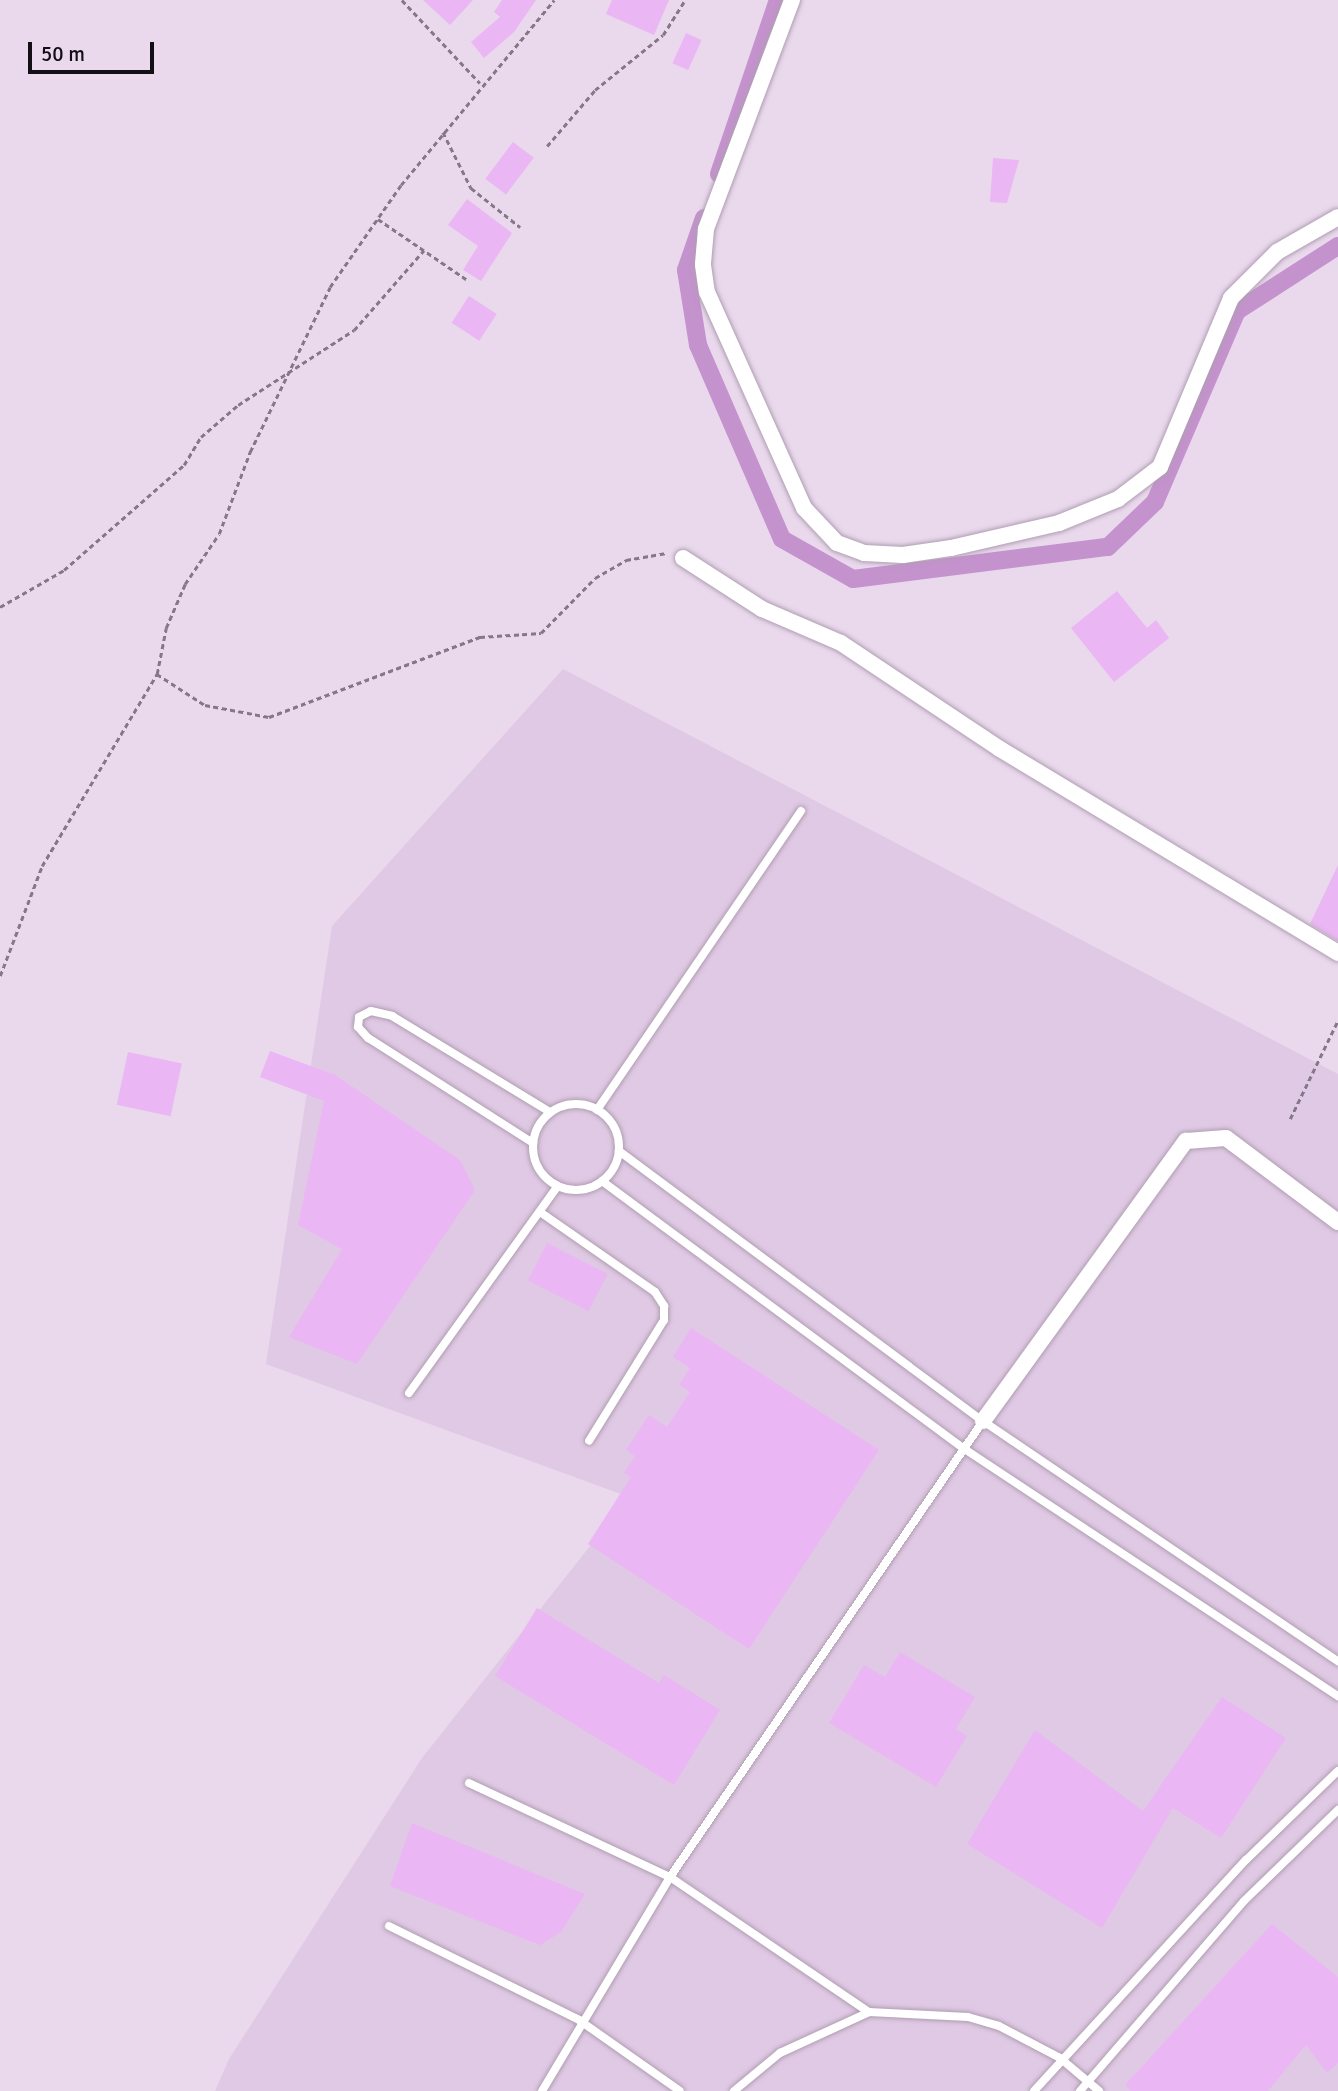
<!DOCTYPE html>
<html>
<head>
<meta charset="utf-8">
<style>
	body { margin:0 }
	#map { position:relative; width:1338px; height:2091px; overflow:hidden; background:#ead8ed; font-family:Signika,sans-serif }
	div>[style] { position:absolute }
	.built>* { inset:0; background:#e0c9e4 }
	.canal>* { height:18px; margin:-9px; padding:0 9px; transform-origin:9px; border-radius:9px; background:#c492cd }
	.building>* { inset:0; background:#eab6f3; transform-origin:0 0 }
	.path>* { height:2.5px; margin-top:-1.25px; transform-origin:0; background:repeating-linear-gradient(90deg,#847886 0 5px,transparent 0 8.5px) }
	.roads { filter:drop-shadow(0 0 2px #af9eb2) drop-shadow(0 0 2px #af9eb2) }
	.lane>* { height:8px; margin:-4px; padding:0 4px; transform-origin:4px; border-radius:4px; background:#fff }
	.lane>.ring { margin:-4px; padding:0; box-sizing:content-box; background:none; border:8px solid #fff; border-radius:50% }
	.street>* { height:16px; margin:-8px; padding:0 8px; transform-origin:8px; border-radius:8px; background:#fff }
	span { translate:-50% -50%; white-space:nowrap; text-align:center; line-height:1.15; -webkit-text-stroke:7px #ead8ed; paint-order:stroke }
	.scale { position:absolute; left:28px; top:42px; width:126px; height:32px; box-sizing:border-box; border:4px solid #140f16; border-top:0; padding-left:9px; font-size:21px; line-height:24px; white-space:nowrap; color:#140f16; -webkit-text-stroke:5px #ead8ed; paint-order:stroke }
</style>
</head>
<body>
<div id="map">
	<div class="built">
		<div style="clip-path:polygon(563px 669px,1338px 1074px,1338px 2091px,215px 2091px,229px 2059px,422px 1758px,629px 1497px,266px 1364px,332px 926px)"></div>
	</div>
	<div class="canal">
		<div style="left:719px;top:174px;width:184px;rotate:-71.3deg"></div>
		<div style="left:704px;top:218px;width:55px;rotate:109.1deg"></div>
		<div style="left:686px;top:270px;width:76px;rotate:80.9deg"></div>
		<div style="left:698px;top:345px;width:211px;rotate:66.6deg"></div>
		<div style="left:782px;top:539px;width:81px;rotate:29.4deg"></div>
		<div style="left:853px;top:579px;width:257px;rotate:-7.2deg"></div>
		<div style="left:1108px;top:547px;width:65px;rotate:-43.8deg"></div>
		<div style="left:1155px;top:502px;width:208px;rotate:-66.8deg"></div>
		<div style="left:1237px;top:311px;width:120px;rotate:-32.8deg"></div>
	</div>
	<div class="building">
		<div style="clip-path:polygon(423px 0,473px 0,450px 25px)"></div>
		<div style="clip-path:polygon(502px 0,536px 0,514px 32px,484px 58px,471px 42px,500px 17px,494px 12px)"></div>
		<div style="clip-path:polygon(612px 0,669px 0,654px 35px,606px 14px)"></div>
		<div style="left:686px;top:33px;width:17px;height:33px;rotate:24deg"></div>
		<div style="left:513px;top:142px;width:26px;height:46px;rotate:37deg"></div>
		<div style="clip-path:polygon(993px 158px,1019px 160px,1007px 203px,990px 202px)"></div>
		<div style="clip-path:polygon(467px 199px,512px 233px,481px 281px,463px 270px,478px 246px,448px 225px)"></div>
		<div style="left:469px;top:296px;width:33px;height:32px;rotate:33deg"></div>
		<div style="clip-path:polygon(1117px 591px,1147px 628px,1156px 620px,1169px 638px,1114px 682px,1071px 628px)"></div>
		<div style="clip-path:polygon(1338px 865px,1338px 941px,1310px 924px)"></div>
		<div style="clip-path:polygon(270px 1051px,335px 1075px,460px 1160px,475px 1190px,357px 1364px,289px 1337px,342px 1249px,298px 1225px,324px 1101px,260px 1077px)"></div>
		<div style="left:128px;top:1052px;width:55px;height:54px;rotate:12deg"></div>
		<div style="left:547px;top:1243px;width:68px;height:42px;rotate:27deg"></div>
		<div style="clip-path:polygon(691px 1328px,879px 1450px,749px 1649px,588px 1544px,631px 1477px,624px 1473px,635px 1456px,626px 1450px,649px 1415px,667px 1427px,690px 1392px,679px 1385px,690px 1368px,673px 1357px)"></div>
		<div style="clip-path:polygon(537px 1608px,659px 1683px,664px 1675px,720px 1710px,674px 1785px,495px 1676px)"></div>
		<div style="clip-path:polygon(900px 1652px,975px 1697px,956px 1729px,967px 1736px,936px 1787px,829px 1723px,864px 1665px,885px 1677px)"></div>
		<div style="clip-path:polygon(1222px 1697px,1286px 1738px,1221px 1838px,1173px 1808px,1102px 1928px,967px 1844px,1035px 1730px,1143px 1811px)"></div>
		<div style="clip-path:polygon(412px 1823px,585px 1894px,561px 1932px,540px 1945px,390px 1886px)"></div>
		<div style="clip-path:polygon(1272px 1924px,1338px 1977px,1338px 2063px,1327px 2073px,1306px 2045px,1268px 2091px,1131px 2091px,1125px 2085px)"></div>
	</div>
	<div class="path">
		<div style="left:402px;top:0;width:114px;rotate:46.8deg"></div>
		<div style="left:443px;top:132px;width:63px;rotate:63.4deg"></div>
		<div style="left:471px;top:188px;width:63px;rotate:38.5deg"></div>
		<div style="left:547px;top:146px;width:74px;rotate:-49.4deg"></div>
		<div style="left:595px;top:90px;width:87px;rotate:-39deg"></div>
		<div style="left:663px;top:35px;width:41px;rotate:-57.8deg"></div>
		<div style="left:378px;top:219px;width:107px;rotate:34.3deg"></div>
		<div style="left:0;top:607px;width:74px;rotate:-30deg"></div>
		<div style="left:64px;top:570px;width:159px;rotate:-41.2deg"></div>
		<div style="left:184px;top:465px;width:33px;rotate:-59deg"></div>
		<div style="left:201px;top:437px;width:49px;rotate:-40.9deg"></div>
		<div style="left:238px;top:405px;width:138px;rotate:-32.9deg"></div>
		<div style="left:354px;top:330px;width:106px;rotate:-48.8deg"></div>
		<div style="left:157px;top:674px;width:57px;rotate:32.9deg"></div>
		<div style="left:205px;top:705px;width:65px;rotate:10.6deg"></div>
		<div style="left:269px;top:717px;width:226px;rotate:-20.8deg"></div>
		<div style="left:480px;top:637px;width:61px;rotate:-3.8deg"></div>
		<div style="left:541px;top:633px;width:77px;rotate:-45.5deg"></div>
		<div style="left:595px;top:578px;width:36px;rotate:-30deg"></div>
		<div style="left:626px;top:560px;width:41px;rotate:-9.9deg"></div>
		<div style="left:0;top:976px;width:118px;rotate:-69.1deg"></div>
		<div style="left:42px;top:866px;width:224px;rotate:-59.1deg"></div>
		<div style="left:157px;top:674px;width:47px;rotate:-78.9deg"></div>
		<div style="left:166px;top:628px;width:48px;rotate:-66.6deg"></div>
		<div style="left:185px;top:584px;width:60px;rotate:-55.8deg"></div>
		<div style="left:219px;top:534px;width:88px;rotate:-69.3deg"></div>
		<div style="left:250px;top:452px;width:183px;rotate:-64.1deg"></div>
		<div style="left:330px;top:287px;width:124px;rotate:-55.2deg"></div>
		<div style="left:401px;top:185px;width:240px;rotate:-50.4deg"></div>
		<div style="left:1290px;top:1119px;width:110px;rotate:-64.1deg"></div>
	</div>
	<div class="roads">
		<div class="lane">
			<div class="ring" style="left:533px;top:1104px;width:78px;height:78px"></div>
			<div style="left:597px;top:1110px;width:362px;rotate:-55.7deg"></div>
			<div style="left:533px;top:1143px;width:196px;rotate:-147.5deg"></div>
			<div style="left:368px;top:1038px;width:15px;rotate:-132deg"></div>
			<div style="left:358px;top:1027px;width:10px;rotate:-84deg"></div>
			<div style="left:359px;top:1017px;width:13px;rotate:-27deg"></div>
			<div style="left:371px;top:1011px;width:22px;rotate:13deg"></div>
			<div style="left:392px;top:1016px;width:185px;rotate:31.3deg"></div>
			<div style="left:619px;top:1151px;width:453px;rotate:36.6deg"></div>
			<div style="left:983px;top:1421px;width:429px;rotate:34.1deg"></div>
			<div style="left:602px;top:1181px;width:449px;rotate:36.5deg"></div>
			<div style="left:963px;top:1448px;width:450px;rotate:33.5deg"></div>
			<div style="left:540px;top:1212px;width:140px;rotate:34.8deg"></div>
			<div style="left:655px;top:1292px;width:17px;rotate:57deg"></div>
			<div style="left:664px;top:1306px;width:14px;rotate:90deg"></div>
			<div style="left:664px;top:1320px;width:142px;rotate:121.8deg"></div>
			<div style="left:409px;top:1393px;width:255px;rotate:-54.3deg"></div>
			<div style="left:469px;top:1783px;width:222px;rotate:25.1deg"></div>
			<div style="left:670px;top:1877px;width:240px;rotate:34.2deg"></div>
			<div style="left:389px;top:1926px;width:212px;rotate:26.3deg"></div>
			<div style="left:579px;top:2020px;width:123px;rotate:35.1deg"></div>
			<div style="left:542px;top:2091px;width:249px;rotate:-59.1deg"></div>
			<div style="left:670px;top:1877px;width:553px;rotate:-55.53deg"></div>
			<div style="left:734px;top:2091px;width:60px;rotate:-39.6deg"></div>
			<div style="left:780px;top:2053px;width:98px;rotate:-24.7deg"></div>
			<div style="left:869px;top:2012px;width:99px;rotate:2.9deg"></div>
			<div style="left:968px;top:2017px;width:32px;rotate:16deg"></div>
			<div style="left:999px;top:2026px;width:69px;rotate:27.7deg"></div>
			<div style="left:1060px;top:2058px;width:51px;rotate:40.2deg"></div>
			<div style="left:1034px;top:2091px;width:314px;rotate:-47.5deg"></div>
			<div style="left:1246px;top:1860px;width:128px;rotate:-44.1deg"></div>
			<div style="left:1080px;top:2091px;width:251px;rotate:-49.2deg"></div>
			<div style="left:1244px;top:1901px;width:131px;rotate:-44.1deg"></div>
		</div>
		<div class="street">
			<div style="left:792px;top:0;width:245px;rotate:110.6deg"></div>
			<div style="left:706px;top:229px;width:36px;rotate:95deg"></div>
			<div style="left:703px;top:265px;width:27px;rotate:82deg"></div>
			<div style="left:707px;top:292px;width:237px;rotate:65.8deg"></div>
			<div style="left:804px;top:508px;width:48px;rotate:46.7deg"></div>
			<div style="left:837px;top:543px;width:29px;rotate:20deg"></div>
			<div style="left:864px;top:553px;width:39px;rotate:3deg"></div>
			<div style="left:903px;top:555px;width:49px;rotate:-8.3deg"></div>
			<div style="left:951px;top:548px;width:111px;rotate:-13deg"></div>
			<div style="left:1059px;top:523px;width:64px;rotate:-22.1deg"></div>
			<div style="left:1118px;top:499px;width:53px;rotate:-37.3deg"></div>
			<div style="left:1160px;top:467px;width:183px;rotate:-67.2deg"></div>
			<div style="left:1231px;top:298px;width:65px;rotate:-45deg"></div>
			<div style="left:1277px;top:252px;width:70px;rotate:-29.8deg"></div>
			<div style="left:683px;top:558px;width:94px;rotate:32.8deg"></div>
			<div style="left:762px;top:609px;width:86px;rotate:23.3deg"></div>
			<div style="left:841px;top:643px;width:191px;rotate:33.7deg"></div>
			<div style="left:1000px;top:749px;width:395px;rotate:31.1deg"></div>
			<div style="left:983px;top:1421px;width:346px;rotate:-54.1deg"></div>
			<div style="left:1186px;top:1141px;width:40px;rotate:-4.3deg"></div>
			<div style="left:1226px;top:1138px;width:140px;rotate:36.9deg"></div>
		</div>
	</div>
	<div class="scale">50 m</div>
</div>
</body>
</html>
